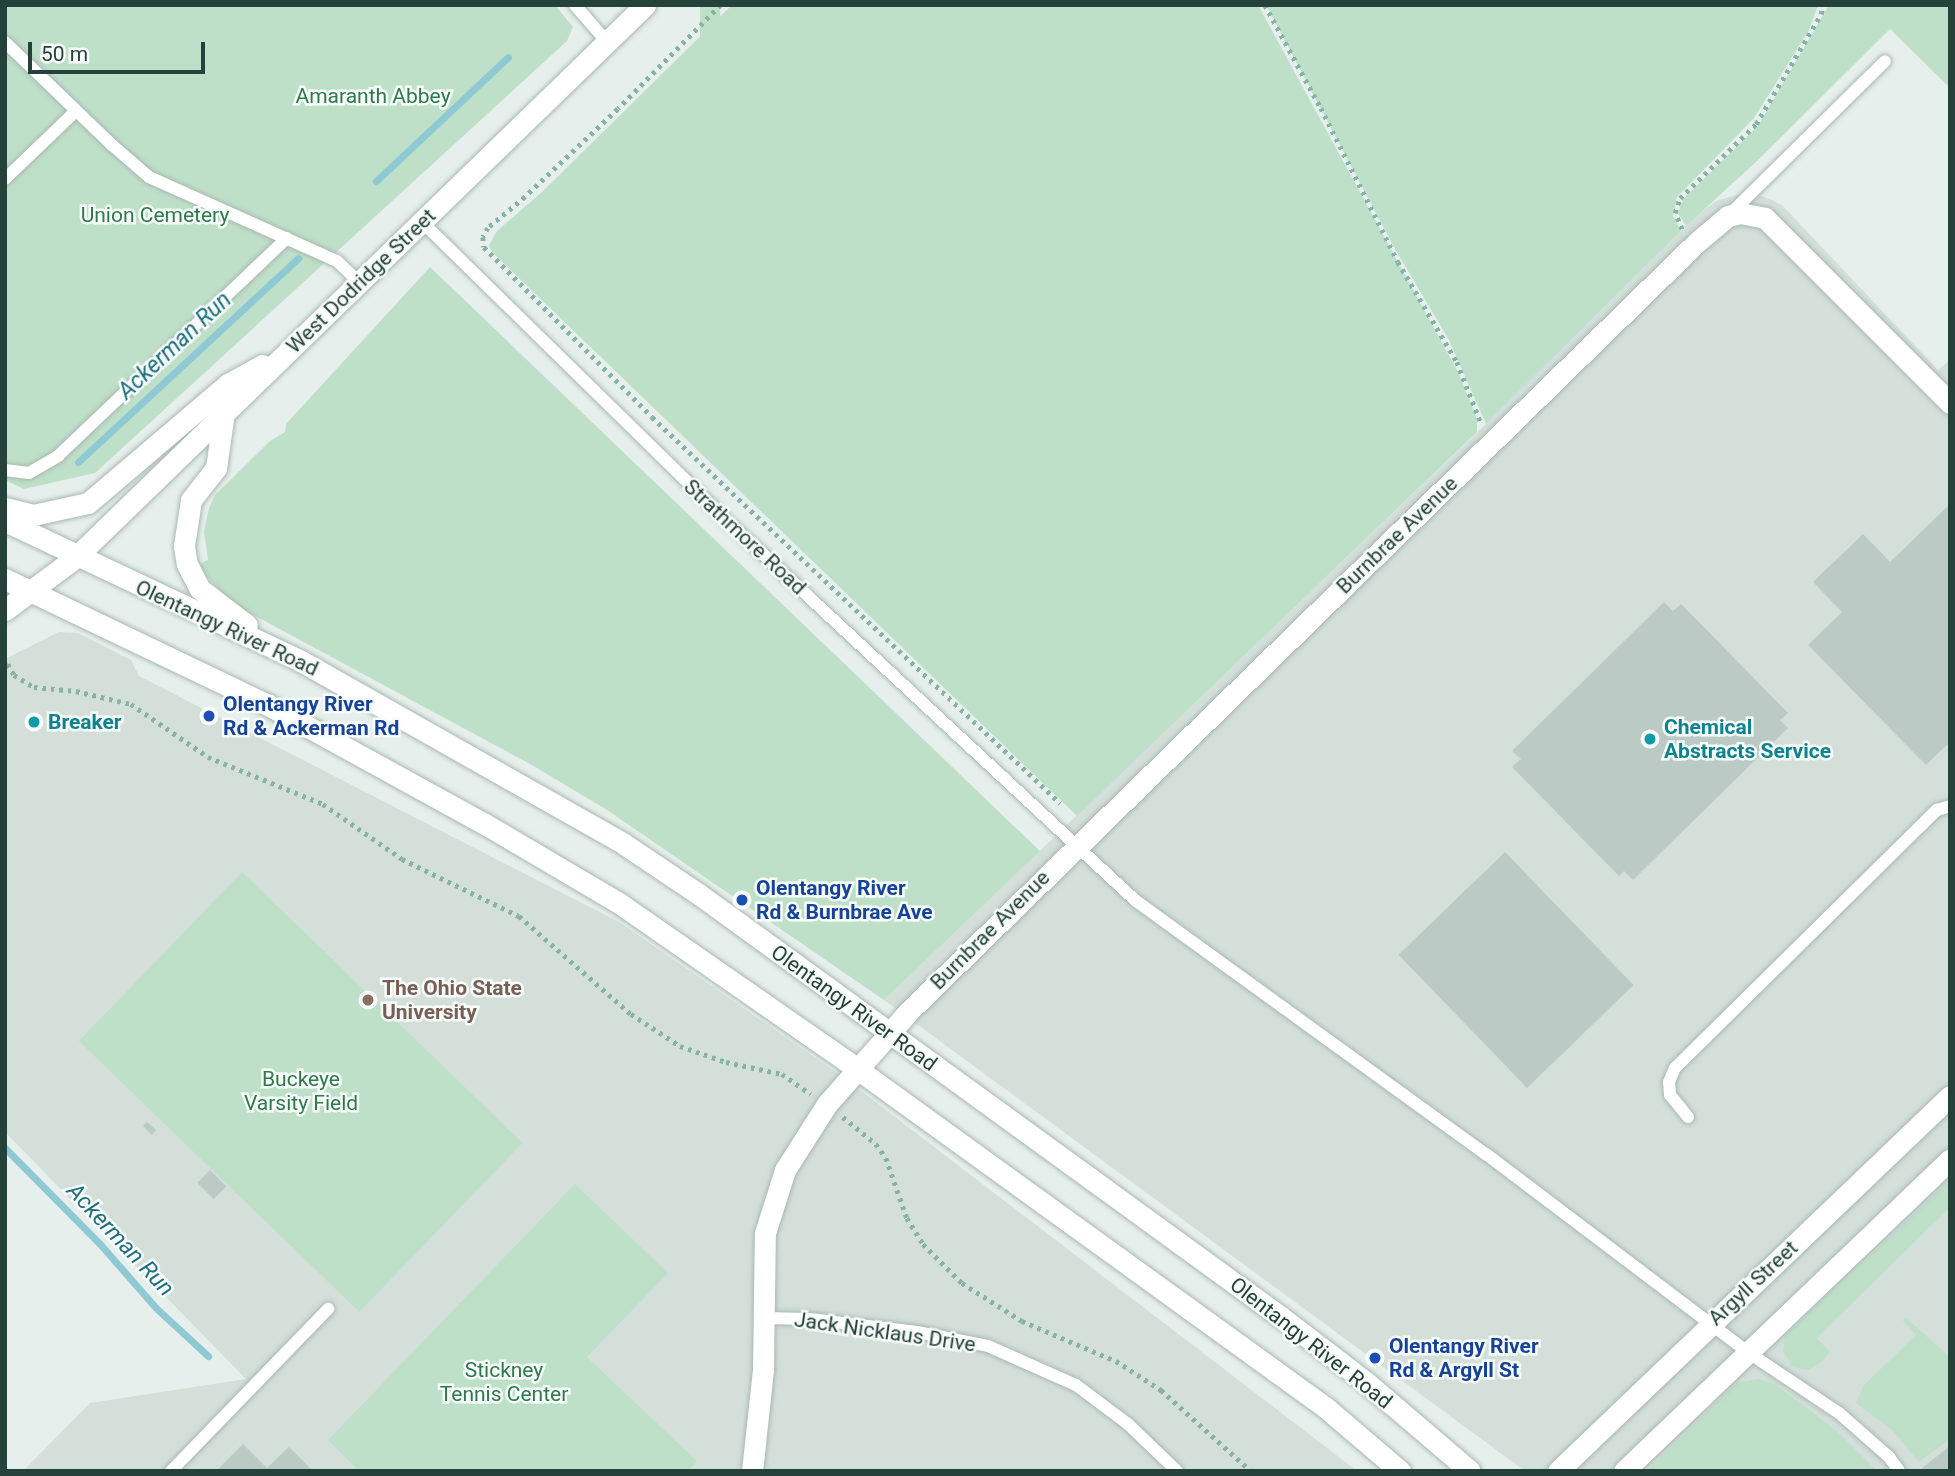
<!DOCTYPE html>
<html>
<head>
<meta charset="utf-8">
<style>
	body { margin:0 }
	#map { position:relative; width:1955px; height:1476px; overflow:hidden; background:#e6efeb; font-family:Roboto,sans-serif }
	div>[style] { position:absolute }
	.built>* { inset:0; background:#d4dfda }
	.green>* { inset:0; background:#bfe0c8; transform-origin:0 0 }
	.stream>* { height:7px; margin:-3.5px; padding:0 3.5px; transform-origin:3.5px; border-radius:3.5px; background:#8ec9d4 }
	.building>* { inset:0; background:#bbcac4; transform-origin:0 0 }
	.path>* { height:4.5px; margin-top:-2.25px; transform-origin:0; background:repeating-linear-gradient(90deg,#86b3a5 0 3.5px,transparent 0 8.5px) }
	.roads { filter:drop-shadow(0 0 2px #a8b8b2) drop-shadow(0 0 2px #a8b8b2) }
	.lane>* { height:12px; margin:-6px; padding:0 6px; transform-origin:6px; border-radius:6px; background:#fff }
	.street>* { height:21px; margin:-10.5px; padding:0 10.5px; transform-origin:10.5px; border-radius:10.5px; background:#fff }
	.secondary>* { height:21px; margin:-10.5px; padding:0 10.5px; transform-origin:10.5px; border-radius:10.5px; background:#fff }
	.dots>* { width:19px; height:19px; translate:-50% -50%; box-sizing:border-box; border:4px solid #f7fbf9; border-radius:50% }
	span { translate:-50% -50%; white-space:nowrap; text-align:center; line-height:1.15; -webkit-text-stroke:5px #f7fbf9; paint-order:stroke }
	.park-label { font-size:21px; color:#2d7a4b }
	.street-label { font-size:21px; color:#24423a }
	.transit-label { font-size:21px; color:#164399; font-weight:700 }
	.left { translate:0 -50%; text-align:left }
	.culture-label { font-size:21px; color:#0d838f; font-weight:700 }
	.education-label { font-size:21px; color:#785e54; font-weight:700 }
	.water-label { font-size:23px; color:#1c6f80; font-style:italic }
	.frame { position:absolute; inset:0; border:7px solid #24423a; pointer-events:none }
	.scale { position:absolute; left:28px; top:42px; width:177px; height:32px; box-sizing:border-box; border:4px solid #24423a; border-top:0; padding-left:9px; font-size:21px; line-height:24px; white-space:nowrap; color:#24423a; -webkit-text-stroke:5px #f7fbf9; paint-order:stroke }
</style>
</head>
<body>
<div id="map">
	<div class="built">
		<div style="clip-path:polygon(1740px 194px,1762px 196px,1782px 205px,1938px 370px,1950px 360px,1950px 1471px,1525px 1471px,884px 1000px,1486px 424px,1695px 217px,1716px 201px)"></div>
		<div style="clip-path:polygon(59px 632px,78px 633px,131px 660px,139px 676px,619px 922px,843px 1077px,1357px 1471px,23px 1471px,90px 1403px,246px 1379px,5px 1132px,5px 659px)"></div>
	</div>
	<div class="green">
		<div style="clip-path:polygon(5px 5px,555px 5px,573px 27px,567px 41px,95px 473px,24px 489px,5px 480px)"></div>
		<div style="left:700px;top:5px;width:20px;height:244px"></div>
		<div style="clip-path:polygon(732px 5px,1258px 5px,1459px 374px,1477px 419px,1477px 432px,1077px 816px,492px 252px,489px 245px,497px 231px,542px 192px)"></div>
		<div style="clip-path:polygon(1266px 5px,1818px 5px,1809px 30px,1754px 118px,1677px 197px,1673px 216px,1681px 231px,1486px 424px,1449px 340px,1395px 249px)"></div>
		<div style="clip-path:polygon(1829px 5px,1948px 5px,1950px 88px,1890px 29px,1757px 161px,1686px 226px,1678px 213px,1683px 199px,1758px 126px)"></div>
		<div style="clip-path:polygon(430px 267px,1040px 851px,884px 1000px,607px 810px,530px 764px,233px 604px,206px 576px,200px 564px,208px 560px,204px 532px,209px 508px,215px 495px,270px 441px,285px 432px,286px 424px)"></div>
		<div style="left:242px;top:872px;width:390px;height:235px;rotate:44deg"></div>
		<div style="clip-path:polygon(1950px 1180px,1950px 1207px,1817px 1338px,1830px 1352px,1823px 1361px,1809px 1370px,1792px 1367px,1783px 1351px,1785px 1336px)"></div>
		<div style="clip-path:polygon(575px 1184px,668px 1273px,587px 1357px,697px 1461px,688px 1471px,359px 1471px,328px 1440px)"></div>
		<div style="clip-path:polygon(1905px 1317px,1950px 1357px,1950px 1439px,1919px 1462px,1892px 1430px,1856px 1403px,1863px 1386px,1916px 1335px,1903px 1321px)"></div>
		<div style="clip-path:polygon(1759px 1379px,1774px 1384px,1810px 1410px,1840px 1434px,1877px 1471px,1647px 1471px,1736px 1383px)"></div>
	</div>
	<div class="stream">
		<div style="left:376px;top:181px;width:181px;rotate:-43.2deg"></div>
		<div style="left:78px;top:462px;width:300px;rotate:-42.8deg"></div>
		<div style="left:5px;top:1148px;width:135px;rotate:45.3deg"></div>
		<div style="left:100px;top:1244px;width:85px;rotate:48.8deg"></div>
		<div style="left:156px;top:1308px;width:71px;rotate:42.7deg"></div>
	</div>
	<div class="building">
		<div style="clip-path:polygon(1950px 504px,1950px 742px,1926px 765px,1808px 645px,1842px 612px,1813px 582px,1863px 534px,1890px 562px)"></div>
		<div style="clip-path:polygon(1664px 602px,1673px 611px,1681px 604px,1788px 713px,1780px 720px,1788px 728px,1633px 880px,1624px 871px,1619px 876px,1512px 767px,1521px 759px,1512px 751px)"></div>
		<div style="left:1505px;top:852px;width:185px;height:148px;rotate:46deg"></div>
		<div style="clip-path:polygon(147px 1122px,156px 1130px,152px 1135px,143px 1126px)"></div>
		<div style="left:210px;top:1170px;width:23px;height:18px;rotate:45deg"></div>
		<div style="clip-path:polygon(243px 1444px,267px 1468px,289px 1447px,313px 1471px,216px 1471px)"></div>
		<div style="clip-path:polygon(1950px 1446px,1950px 1471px,1924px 1471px,1922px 1468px)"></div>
	</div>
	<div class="path">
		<div style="left:721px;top:5px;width:146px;rotate:134.7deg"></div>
		<div style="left:618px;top:109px;width:128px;rotate:136.6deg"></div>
		<div style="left:525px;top:197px;width:48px;rotate:140deg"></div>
		<div style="left:488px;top:228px;width:10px;rotate:119deg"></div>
		<div style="left:483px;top:237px;width:10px;rotate:84deg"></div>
		<div style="left:484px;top:247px;width:239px;rotate:45.3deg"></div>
		<div style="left:652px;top:417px;width:562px;rotate:43.41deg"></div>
		<div style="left:1265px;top:5px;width:117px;rotate:61.5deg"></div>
		<div style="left:1321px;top:108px;width:172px;rotate:63.4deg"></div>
		<div style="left:1398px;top:262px;width:116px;rotate:59.5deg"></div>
		<div style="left:1457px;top:362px;width:66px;rotate:68.5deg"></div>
		<div style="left:1682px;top:229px;width:17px;rotate:-114deg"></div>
		<div style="left:1675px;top:213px;width:16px;rotate:-72deg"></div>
		<div style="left:1680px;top:198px;width:106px;rotate:-44.2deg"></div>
		<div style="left:1756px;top:124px;width:128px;rotate:-59.4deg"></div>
		<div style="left:1821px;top:14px;width:9px;rotate:-77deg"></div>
		<div style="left:5px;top:665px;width:3px;rotate:-18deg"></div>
		<div style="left:8px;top:664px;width:13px;rotate:61deg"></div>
		<div style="left:14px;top:675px;width:23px;rotate:31deg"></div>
		<div style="left:34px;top:687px;width:42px;rotate:5.4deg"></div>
		<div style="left:76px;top:691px;width:57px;rotate:13.3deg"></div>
		<div style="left:131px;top:704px;width:93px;rotate:34.5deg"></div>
		<div style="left:208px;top:757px;width:124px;rotate:22.2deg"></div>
		<div style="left:323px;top:804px;width:96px;rotate:34.8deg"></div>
		<div style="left:402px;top:859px;width:130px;rotate:26deg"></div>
		<div style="left:519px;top:916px;width:149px;rotate:41.2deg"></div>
		<div style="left:631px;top:1014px;width:59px;rotate:33.1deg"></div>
		<div style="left:680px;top:1046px;width:49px;rotate:19.2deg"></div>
		<div style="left:726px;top:1062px;width:57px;rotate:12.1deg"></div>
		<div style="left:782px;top:1074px;width:35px;rotate:35deg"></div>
		<div style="left:843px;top:1117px;width:43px;rotate:39.3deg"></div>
		<div style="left:876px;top:1144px;width:17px;rotate:54deg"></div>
		<div style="left:886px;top:1158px;width:64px;rotate:70.7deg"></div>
		<div style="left:907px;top:1218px;width:31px;rotate:58deg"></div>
		<div style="left:923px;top:1244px;width:55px;rotate:45deg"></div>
		<div style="left:962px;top:1283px;width:71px;rotate:32.3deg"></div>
		<div style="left:1022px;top:1321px;width:102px;rotate:23.1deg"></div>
		<div style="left:1116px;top:1361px;width:54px;rotate:32.8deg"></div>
		<div style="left:1161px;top:1390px;width:121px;rotate:42deg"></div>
	</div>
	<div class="roads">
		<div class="lane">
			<div style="left:575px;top:5px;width:49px;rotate:49.1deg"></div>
			<div style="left:5px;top:42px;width:149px;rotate:43.9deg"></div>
			<div style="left:112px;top:145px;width:49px;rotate:40.9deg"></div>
			<div style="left:149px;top:177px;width:206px;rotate:24.1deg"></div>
			<div style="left:337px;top:261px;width:32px;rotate:44deg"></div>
			<div style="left:5px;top:179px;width:98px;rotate:-43.8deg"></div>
			<div style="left:1731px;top:213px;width:216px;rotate:-44.6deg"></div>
			<div style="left:422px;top:222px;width:424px;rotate:44.4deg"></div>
			<div style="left:725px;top:519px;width:561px;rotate:42.91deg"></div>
			<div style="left:1136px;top:901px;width:432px;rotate:35.9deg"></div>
			<div style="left:1486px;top:1154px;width:330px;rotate:37.1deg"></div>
			<div style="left:1749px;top:1353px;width:108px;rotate:33.7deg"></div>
			<div style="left:1839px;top:1413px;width:67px;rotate:41.3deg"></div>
			<div style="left:1889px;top:1457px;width:17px;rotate:54deg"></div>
			<div style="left:5px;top:470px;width:24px;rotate:7deg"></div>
			<div style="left:29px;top:473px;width:34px;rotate:-30deg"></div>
			<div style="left:58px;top:456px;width:316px;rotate:-43.6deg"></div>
			<div style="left:1688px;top:1117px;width:28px;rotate:-129deg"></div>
			<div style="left:1670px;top:1095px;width:13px;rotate:-94deg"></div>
			<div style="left:1669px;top:1082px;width:15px;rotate:-67deg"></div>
			<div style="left:1675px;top:1068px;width:368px;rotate:-44.6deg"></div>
			<div style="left:1937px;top:810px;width:14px;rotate:-17deg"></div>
			<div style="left:763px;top:1318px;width:47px;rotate:1.2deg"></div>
			<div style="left:810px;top:1319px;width:108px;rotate:6.9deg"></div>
			<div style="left:917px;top:1332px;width:72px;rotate:11.2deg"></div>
			<div style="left:988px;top:1346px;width:96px;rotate:23.9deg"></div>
			<div style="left:1076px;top:1385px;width:65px;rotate:36.9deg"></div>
			<div style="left:1128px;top:1424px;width:68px;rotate:43.8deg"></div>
			<div style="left:171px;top:1471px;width:226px;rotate:-45.9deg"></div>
		</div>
		<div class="street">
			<div style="left:752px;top:1471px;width:103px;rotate:-83.8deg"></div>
			<div style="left:763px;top:1369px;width:136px;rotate:-89.2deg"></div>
			<div style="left:765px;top:1233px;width:66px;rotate:-72.4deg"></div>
			<div style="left:785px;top:1170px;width:78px;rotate:-57.5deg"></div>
			<div style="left:827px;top:1104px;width:124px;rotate:-48.6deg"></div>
			<div style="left:909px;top:1011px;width:1101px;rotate:-44.3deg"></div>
			<div style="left:1697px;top:242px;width:40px;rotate:-40deg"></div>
			<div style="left:1728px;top:216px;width:12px;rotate:-14deg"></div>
			<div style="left:1740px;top:213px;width:25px;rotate:11deg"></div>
			<div style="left:1765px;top:218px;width:262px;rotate:45deg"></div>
			<div style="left:1558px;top:1471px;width:542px;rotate:-43.73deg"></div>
			<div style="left:1624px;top:1471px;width:451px;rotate:-43.7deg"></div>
		</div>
		<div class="secondary">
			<div style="left:224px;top:412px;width:57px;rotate:98.1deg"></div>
			<div style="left:216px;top:468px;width:41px;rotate:128deg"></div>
			<div style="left:191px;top:500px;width:47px;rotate:98.7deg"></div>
			<div style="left:184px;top:546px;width:18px;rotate:81deg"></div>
			<div style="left:187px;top:564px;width:28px;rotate:63deg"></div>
			<div style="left:200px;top:589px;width:59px;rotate:37.5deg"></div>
			<div style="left:5px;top:508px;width:29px;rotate:14deg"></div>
			<div style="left:33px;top:515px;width:56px;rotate:-12.3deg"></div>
			<div style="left:88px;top:503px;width:184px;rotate:-40.4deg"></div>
			<div style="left:228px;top:384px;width:39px;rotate:-29deg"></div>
			<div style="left:5px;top:521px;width:327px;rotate:25.3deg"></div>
			<div style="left:301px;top:661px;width:371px;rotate:29.5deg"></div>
			<div style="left:624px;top:844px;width:92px;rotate:33.9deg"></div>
			<div style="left:700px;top:895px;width:718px;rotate:35.99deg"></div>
			<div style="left:1281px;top:1317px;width:108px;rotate:37.5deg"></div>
			<div style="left:1367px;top:1383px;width:135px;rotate:40.5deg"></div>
			<div style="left:5px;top:579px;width:294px;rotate:25.6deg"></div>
			<div style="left:270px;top:706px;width:245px;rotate:28.8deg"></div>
			<div style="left:485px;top:824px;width:156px;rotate:30.5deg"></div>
			<div style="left:619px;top:903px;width:289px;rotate:34.8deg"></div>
			<div style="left:856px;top:1068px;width:579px;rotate:35.86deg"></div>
			<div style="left:1325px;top:1407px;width:99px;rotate:40.5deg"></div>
			<div style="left:5px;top:610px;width:89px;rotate:-36.7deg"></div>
			<div style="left:76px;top:557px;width:793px;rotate:-44.13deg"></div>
		</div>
	</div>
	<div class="dots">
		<div style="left:209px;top:716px;background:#1a4fb4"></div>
		<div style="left:34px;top:722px;background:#0f9aa8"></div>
		<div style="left:1650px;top:739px;background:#0f9aa8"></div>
		<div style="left:742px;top:900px;background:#1a4fb4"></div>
		<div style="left:368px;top:1000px;background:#8d6e63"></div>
		<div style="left:1375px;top:1358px;background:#1a4fb4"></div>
	</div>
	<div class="park-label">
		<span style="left:373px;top:96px">Amaranth Abbey</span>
		<span style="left:155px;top:215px">Union Cemetery</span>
		<span style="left:301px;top:1091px">Buckeye<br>Varsity Field</span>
		<span style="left:504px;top:1382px">Stickney<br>Tennis Center</span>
	</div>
	<div class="street-label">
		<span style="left:361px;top:281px;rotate:-44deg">West Dodridge Street</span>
		<span style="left:1397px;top:535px;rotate:-44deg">Burnbrae Avenue</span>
		<span style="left:745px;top:537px;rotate:43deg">Strathmore Road</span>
		<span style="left:227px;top:628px;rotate:25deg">Olentangy River Road</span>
		<span style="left:990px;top:930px;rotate:-45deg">Burnbrae Avenue</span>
		<span style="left:854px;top:1008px;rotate:36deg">Olentangy River Road</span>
		<span style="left:1753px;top:1283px;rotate:-43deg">Argyll Street</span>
		<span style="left:885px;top:1332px;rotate:8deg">Jack Nicklaus Drive</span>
		<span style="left:1311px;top:1343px;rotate:38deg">Olentangy River Road</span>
	</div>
	<div class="transit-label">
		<span class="left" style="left:223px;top:716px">Olentangy River<br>Rd &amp; Ackerman Rd</span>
		<span class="left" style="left:756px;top:900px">Olentangy River<br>Rd &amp; Burnbrae Ave</span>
		<span class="left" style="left:1389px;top:1358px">Olentangy River<br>Rd &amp; Argyll St</span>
	</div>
	<div class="culture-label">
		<span class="left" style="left:48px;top:722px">Breaker</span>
		<span class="left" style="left:1664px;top:739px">Chemical<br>Abstracts Service</span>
	</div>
	<div class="education-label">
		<span class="left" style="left:382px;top:1000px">The Ohio State<br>University</span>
	</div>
	<div class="water-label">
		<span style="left:175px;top:346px;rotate:-43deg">Ackerman Run</span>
		<span style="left:120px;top:1240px;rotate:47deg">Ackerman Run</span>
	</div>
	<div class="frame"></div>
	<div class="scale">50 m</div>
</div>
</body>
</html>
